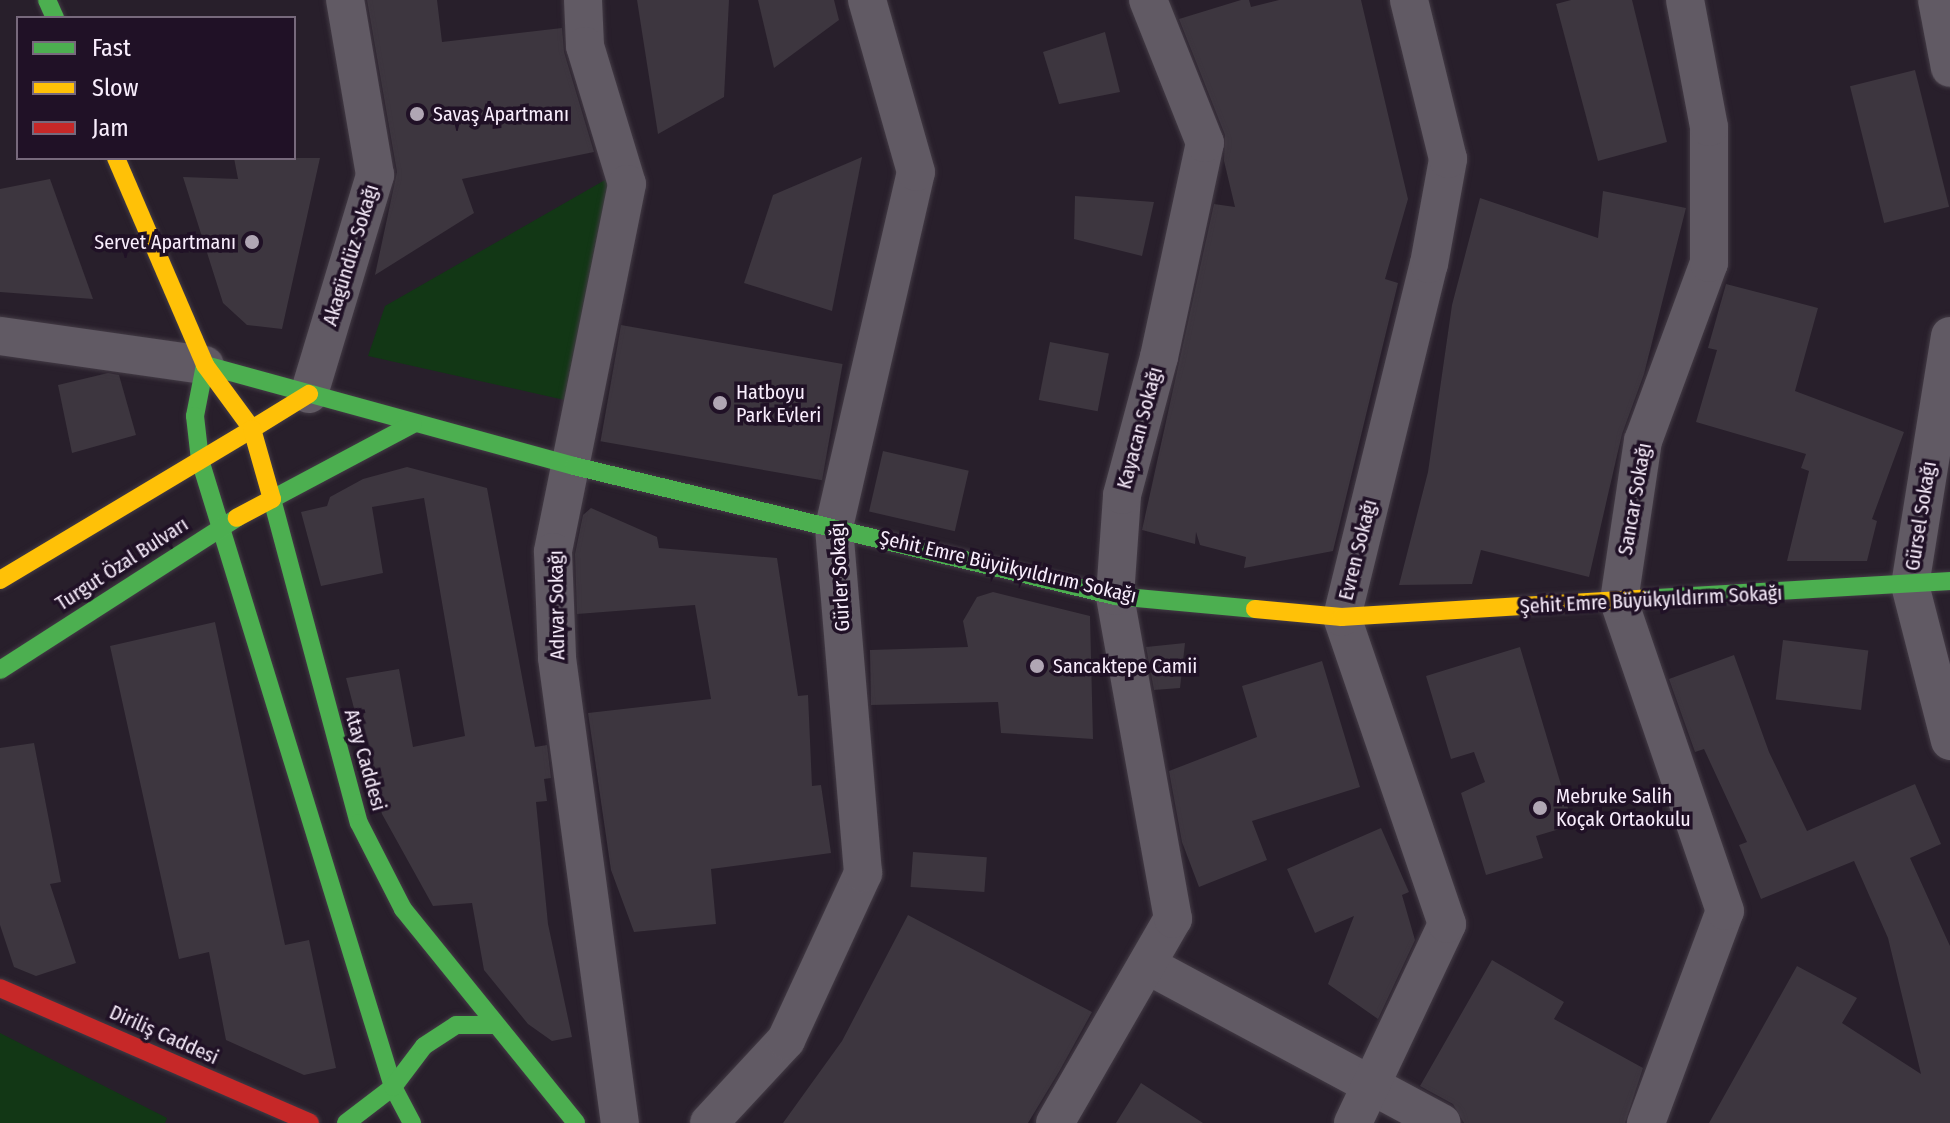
<!DOCTYPE html>
<html>
<head>
<meta charset="utf-8">
<style>
	body { margin:0 }
	#map { position:relative; width:1950px; height:1123px; overflow:hidden; background:#281f2b; font-family:"Fira Sans Condensed",sans-serif }
	div>[style] { position:absolute }
	.green>* { inset:0; background:#123715 }
	.building>* { inset:0; background:#3d363f; transform-origin:0 0 }
	.roads { filter:drop-shadow(0 0 2px #433b45) drop-shadow(0 0 2px #433b45) }
	.street>* { height:38px; margin:-19px; padding:0 19px; transform-origin:19px; border-radius:19px; background:#615a64 }
	.fast>* { height:18px; margin:-9px; padding:0 9px; transform-origin:9px; border-radius:9px; background:#4caf50 }
	.slow>* { height:18px; margin:-9px; padding:0 9px; transform-origin:9px; border-radius:9px; background:#ffc107 }
	.jam>* { height:18px; margin:-9px; padding:0 9px; transform-origin:9px; border-radius:9px; background:#c62828 }
	.dots>* { width:22px; height:22px; translate:-50% -50%; box-sizing:border-box; border:4px solid #201126; border-radius:50% }
	span { translate:-50% -50%; white-space:nowrap; text-align:center; line-height:1.15; -webkit-text-stroke:7px #201126; paint-order:stroke }
	.poi-label { font-size:20px; color:#f9eefd }
	.left { translate:0 -50%; text-align:left }
	.right { translate:-100% -50%; text-align:right }
	.street-label { font-size:20px; color:#f9eefd }
	.legend { position:absolute; left:16px; top:16px; width:280px; height:144px; box-sizing:border-box; background:#201126; border:2px solid #77697c; margin:0; padding:10px 14px; list-style:none; font-size:24px; color:#f9eefd }
	.legend li { display:flex; align-items:center; gap:16px; height:40px }
	.legend b { width:40px; border:2px solid #77697c }
</style>
</head>
<body>
<div id="map">
	<div class="green">
		<div style="clip-path:polygon(612px 176px,569px 401px,368px 356px,385px 306px)"></div>
		<div style="clip-path:polygon(0 1033px,167px 1118px,165px 1123px,0 1123px)"></div>
	</div>
	<div class="building">
		<div style="clip-path:polygon(367px 0,437px 0,442px 42px,562px 28px,564px 52px,594px 152px,462px 179px,474px 213px,375px 275px,397px 172px)"></div>
		<div style="clip-path:polygon(637px 0,729px 0,724px 97px,658px 134px)"></div>
		<div style="clip-path:polygon(758px 0,834px 0,839px 20px,774px 68px)"></div>
		<div style="clip-path:polygon(1241px 0,1249px 0,1251px 7px,1279px 0,1361px 0,1408px 199px,1385px 279px,1398px 283px,1333px 551px,1244px 568px,1246px 557px,1200px 545px,1196px 532px,1195px 544px,1142px 530px,1214px 204px,1235px 207px,1224px 161px,1225px 135px,1179px 19px)"></div>
		<div style="clip-path:polygon(1571px 0,1632px 0,1667px 142px,1598px 161px,1556px 4px)"></div>
		<div style="clip-path:polygon(1105px 32px,1120px 92px,1059px 104px,1043px 52px)"></div>
		<div style="left:1915px;top:70px;width:141px;height:67px;rotate:76deg"></div>
		<div style="clip-path:polygon(862px 157px,832px 311px,744px 283px,773px 195px)"></div>
		<div style="clip-path:polygon(234px 158px,320px 158px,282px 329px,247px 325px,223px 303px,183px 177px,238px 179px)"></div>
		<div style="clip-path:polygon(50px 179px,93px 299px,0 292px,0 189px)"></div>
		<div style="clip-path:polygon(1603px 191px,1686px 208px,1644px 374px,1622px 434px,1589px 577px,1481px 550px,1472px 584px,1399px 585px,1428px 472px,1452px 305px,1480px 198px,1598px 238px)"></div>
		<div style="clip-path:polygon(1075px 196px,1154px 202px,1142px 256px,1074px 239px)"></div>
		<div style="clip-path:polygon(1726px 284px,1818px 308px,1795px 391px,1904px 432px,1872px 519px,1877px 521px,1867px 561px,1787px 561px,1809px 471px,1801px 468px,1806px 454px,1696px 422px,1717px 350px,1708px 348px)"></div>
		<div style="left:621px;top:325px;width:225px;height:118px;rotate:10deg"></div>
		<div style="left:1050px;top:342px;width:60px;height:59px;rotate:11deg"></div>
		<div style="clip-path:polygon(108px 373px,119px 375px,136px 435px,72px 453px,58px 385px)"></div>
		<div style="left:883px;top:451px;width:88px;height:62px;rotate:13deg"></div>
		<div style="clip-path:polygon(407px 467px,487px 488px,535px 747px,547px 745px,551px 778px,544px 779px,547px 801px,536px 802px,548px 924px,572px 1037px,552px 1041px,528px 1024px,484px 970px,472px 903px,433px 906px,382px 814px,346px 678px,399px 669px,413px 747px,465px 736px,424px 498px,372px 507px,383px 573px,321px 586px,301px 512px,327px 506px,330px 497px,363px 479px)"></div>
		<div style="clip-path:polygon(591px 508px,657px 537px,659px 548px,777px 558px,798px 696px,808px 695px,812px 786px,821px 785px,831px 853px,711px 869px,716px 924px,634px 932px,611px 870px,588px 713px,711px 699px,695px 605px,577px 614px,575px 554px,583px 515px)"></div>
		<div style="clip-path:polygon(993px 592px,1090px 616px,1093px 739px,1001px 733px,998px 702px,871px 705px,870px 650px,968px 647px,963px 621px,977px 597px)"></div>
		<div style="clip-path:polygon(215px 622px,285px 945px,309px 940px,336px 1068px,304px 1075px,226px 1040px,209px 952px,179px 959px,110px 646px)"></div>
		<div style="left:1783px;top:640px;width:86px;height:60px;rotate:7deg"></div>
		<div style="clip-path:polygon(1185px 643px,1180px 688px,1154px 690px,1146px 647px)"></div>
		<div style="clip-path:polygon(1520px 647px,1573px 825px,1536px 836px,1543px 858px,1486px 875px,1461px 793px,1485px 782px,1474px 752px,1451px 759px,1426px 676px)"></div>
		<div style="clip-path:polygon(1734px 655px,1769px 752px,1807px 831px,1915px 784px,1941px 844px,1910px 858px,1950px 946px,1950px 1123px,1709px 1123px,1797px 966px,1857px 998px,1842px 1023px,1921px 1074px,1888px 938px,1854px 861px,1761px 899px,1739px 845px,1747px 842px,1704px 749px,1695px 752px,1669px 679px)"></div>
		<div style="clip-path:polygon(1322px 661px,1360px 787px,1252px 821px,1267px 860px,1199px 887px,1182px 842px,1169px 771px,1257px 737px,1242px 686px)"></div>
		<div style="clip-path:polygon(34px 743px,61px 882px,50px 884px,76px 963px,36px 976px,14px 967px,0 925px,0 748px)"></div>
		<div style="clip-path:polygon(1381px 828px,1409px 892px,1402px 895px,1415px 940px,1378px 1019px,1328px 984px,1354px 916px,1315px 933px,1287px 869px)"></div>
		<div style="left:913px;top:852px;width:74px;height:35px;rotate:4deg"></div>
		<div style="clip-path:polygon(908px 915px,1092px 1012px,1060px 1070px,1028px 1123px,783px 1123px,842px 1041px)"></div>
		<div style="clip-path:polygon(1492px 960px,1564px 1002px,1554px 1019px,1643px 1068px,1625px 1123px,1464px 1123px,1453px 1104px,1420px 1086px)"></div>
		<div style="clip-path:polygon(1141px 1083px,1203px 1123px,1116px 1123px)"></div>
	</div>
	<div class="roads">
		<div class="street">
			<div style="left:583px;top:0;width:46px;rotate:87.5deg"></div>
			<div style="left:585px;top:46px;width:144px;rotate:73.1deg"></div>
			<div style="left:627px;top:184px;width:375px;rotate:101.4deg"></div>
			<div style="left:553px;top:552px;width:106px;rotate:87.8deg"></div>
			<div style="left:557px;top:658px;width:469px;rotate:82.3deg"></div>
			<div style="left:1937px;top:0;width:69px;rotate:79.2deg"></div>
			<div style="left:0;top:336px;width:207px;rotate:8.1deg"></div>
			<div style="left:1950px;top:336px;width:252px;rotate:99.1deg"></div>
			<div style="left:1910px;top:585px;width:161px;rotate:75.6deg"></div>
			<div style="left:309px;top:394px;width:229px;rotate:-73.2deg"></div>
			<div style="left:375px;top:175px;width:178px;rotate:-99.7deg"></div>
			<div style="left:1149px;top:966px;width:332px;rotate:28.2deg"></div>
			<div style="left:709px;top:1123px;width:113px;rotate:-47.1deg"></div>
			<div style="left:786px;top:1040px;width:184px;rotate:-65.2deg"></div>
			<div style="left:863px;top:873px;width:347px;rotate:-94.8deg"></div>
			<div style="left:834px;top:527px;width:364px;rotate:-77deg"></div>
			<div style="left:916px;top:172px;width:179px;rotate:-105.9deg"></div>
			<div style="left:1055px;top:1123px;width:236px;rotate:-60deg"></div>
			<div style="left:1173px;top:919px;width:328px;rotate:-100.2deg"></div>
			<div style="left:1115px;top:596px;width:101px;rotate:-86deg"></div>
			<div style="left:1122px;top:495px;width:143px;rotate:-75deg"></div>
			<div style="left:1159px;top:357px;width:219px;rotate:-77.9deg"></div>
			<div style="left:1205px;top:143px;width:154px;rotate:-111.7deg"></div>
			<div style="left:1353px;top:1123px;width:220px;rotate:-64.7deg"></div>
			<div style="left:1447px;top:924px;width:324px;rotate:-108.9deg"></div>
			<div style="left:1342px;top:617px;width:364px;rotate:-76.2deg"></div>
			<div style="left:1429px;top:264px;width:107px;rotate:-79.7deg"></div>
			<div style="left:1448px;top:159px;width:164px;rotate:-103.8deg"></div>
			<div style="left:1646px;top:1123px;width:226px;rotate:-69.6deg"></div>
			<div style="left:1725px;top:911px;width:328px;rotate:-108.9deg"></div>
			<div style="left:1619px;top:601px;width:162px;rotate:-81.5deg"></div>
			<div style="left:1643px;top:441px;width:190px;rotate:-69.7deg"></div>
			<div style="left:1709px;top:263px;width:136px;rotate:-90deg"></div>
			<div style="left:1709px;top:127px;width:129px;rotate:-100.7deg"></div>
		</div>
		<div class="fast">
			<div style="left:47px;top:0;width:20px;rotate:66deg"></div>
			<div style="left:205px;top:365px;width:383px;rotate:15.3deg"></div>
			<div style="left:574px;top:466px;width:556px;rotate:13.51deg"></div>
			<div style="left:1115px;top:596px;width:141px;rotate:5.3deg"></div>
			<div style="left:205px;top:365px;width:52px;rotate:101.1deg"></div>
			<div style="left:195px;top:416px;width:44px;rotate:83.5deg"></div>
			<div style="left:200px;top:460px;width:656px;rotate:72.89deg"></div>
			<div style="left:393px;top:1087px;width:41px;rotate:62.2deg"></div>
			<div style="left:413px;top:424px;width:160px;rotate:152deg"></div>
			<div style="left:272px;top:499px;width:335px;rotate:75deg"></div>
			<div style="left:359px;top:823px;width:97px;rotate:62.9deg"></div>
			<div style="left:403px;top:909px;width:275px;rotate:51deg"></div>
			<div style="left:1640px;top:599px;width:311px;rotate:-3.3deg"></div>
			<div style="left:0;top:670px;width:282px;rotate:-32.7deg"></div>
			<div style="left:346px;top:1123px;width:59px;rotate:-37.5deg"></div>
			<div style="left:393px;top:1087px;width:51px;rotate:-52.9deg"></div>
			<div style="left:424px;top:1046px;width:38px;rotate:-33deg"></div>
			<div style="left:456px;top:1025px;width:40px"></div>
		</div>
		<div class="slow">
			<div style="left:116px;top:158px;width:225px;rotate:66.7deg"></div>
			<div style="left:205px;top:365px;width:79px;rotate:53.7deg"></div>
			<div style="left:252px;top:429px;width:67px;rotate:-31.6deg"></div>
			<div style="left:0;top:580px;width:294px;rotate:-30.9deg"></div>
			<div style="left:252px;top:429px;width:73px;rotate:74.1deg"></div>
			<div style="left:272px;top:499px;width:40px;rotate:152deg"></div>
			<div style="left:1255px;top:609px;width:87px;rotate:5.3deg"></div>
			<div style="left:1342px;top:617px;width:299px;rotate:-3.5deg"></div>
		</div>
		<div class="jam">
			<div style="left:0;top:988px;width:338px;rotate:23.5deg"></div>
		</div>
	</div>
	<div class="dots">
		<div style="left:417px;top:114px;background:#b0a6b4"></div>
		<div style="left:252px;top:242px;background:#b0a6b4"></div>
		<div style="left:720px;top:403px;background:#b0a6b4"></div>
		<div style="left:1037px;top:666px;background:#b0a6b4"></div>
		<div style="left:1540px;top:808px;background:#b0a6b4"></div>
	</div>
	<div class="poi-label">
		<span class="left" style="left:433px;top:114px">Savaş Apartmanı</span>
		<span class="right" style="left:236px;top:242px">Servet Apartmanı</span>
		<span class="left" style="left:736px;top:404px">Hatboyu<br>Park Evleri</span>
		<span class="left" style="left:1053px;top:666px">Sancaktepe Camii</span>
		<span class="left" style="left:1556px;top:808px">Mebruke Salih<br>Koçak Ortaokulu</span>
	</div>
	<div class="street-label">
		<span style="left:351px;top:255px;rotate:-73deg">Akagündüz Sokağı</span>
		<span style="left:1140px;top:428px;rotate:-75deg">Kayacan Sokağı</span>
		<span style="left:1635px;top:499px;rotate:-80deg">Sancar Sokağı</span>
		<span style="left:1921px;top:516px;rotate:-81deg">Gürsel Sokağı</span>
		<span style="left:1358px;top:550px;rotate:-76deg">Evren Sokağı</span>
		<span style="left:122px;top:564px;rotate:-33deg">Turgut Özal Bulvarı</span>
		<span style="left:1008px;top:567px;rotate:13deg">Şehit Emre Büyükyıldırım Sokağı</span>
		<span style="left:840px;top:577px;rotate:-93deg">Gürler Sokağı</span>
		<span style="left:1651px;top:600px;rotate:-3deg">Şehit Emre Büyükyıldırım Sokağı</span>
		<span style="left:557px;top:605px;rotate:-91deg">Adıvar Sokağı</span>
		<span style="left:365px;top:760px;rotate:74deg">Atay Caddesi</span>
		<span style="left:164px;top:1035px;rotate:24deg">Diriliş Caddesi</span>
	</div>
	<ul class="legend">
	<li><b style="height:10px;background:#4caf50"></b>Fast</li>
	<li><b style="height:10px;background:#ffc107"></b>Slow</li>
	<li><b style="height:10px;background:#c62828"></b>Jam</li>
	</ul>
</div>
</body>
</html>
